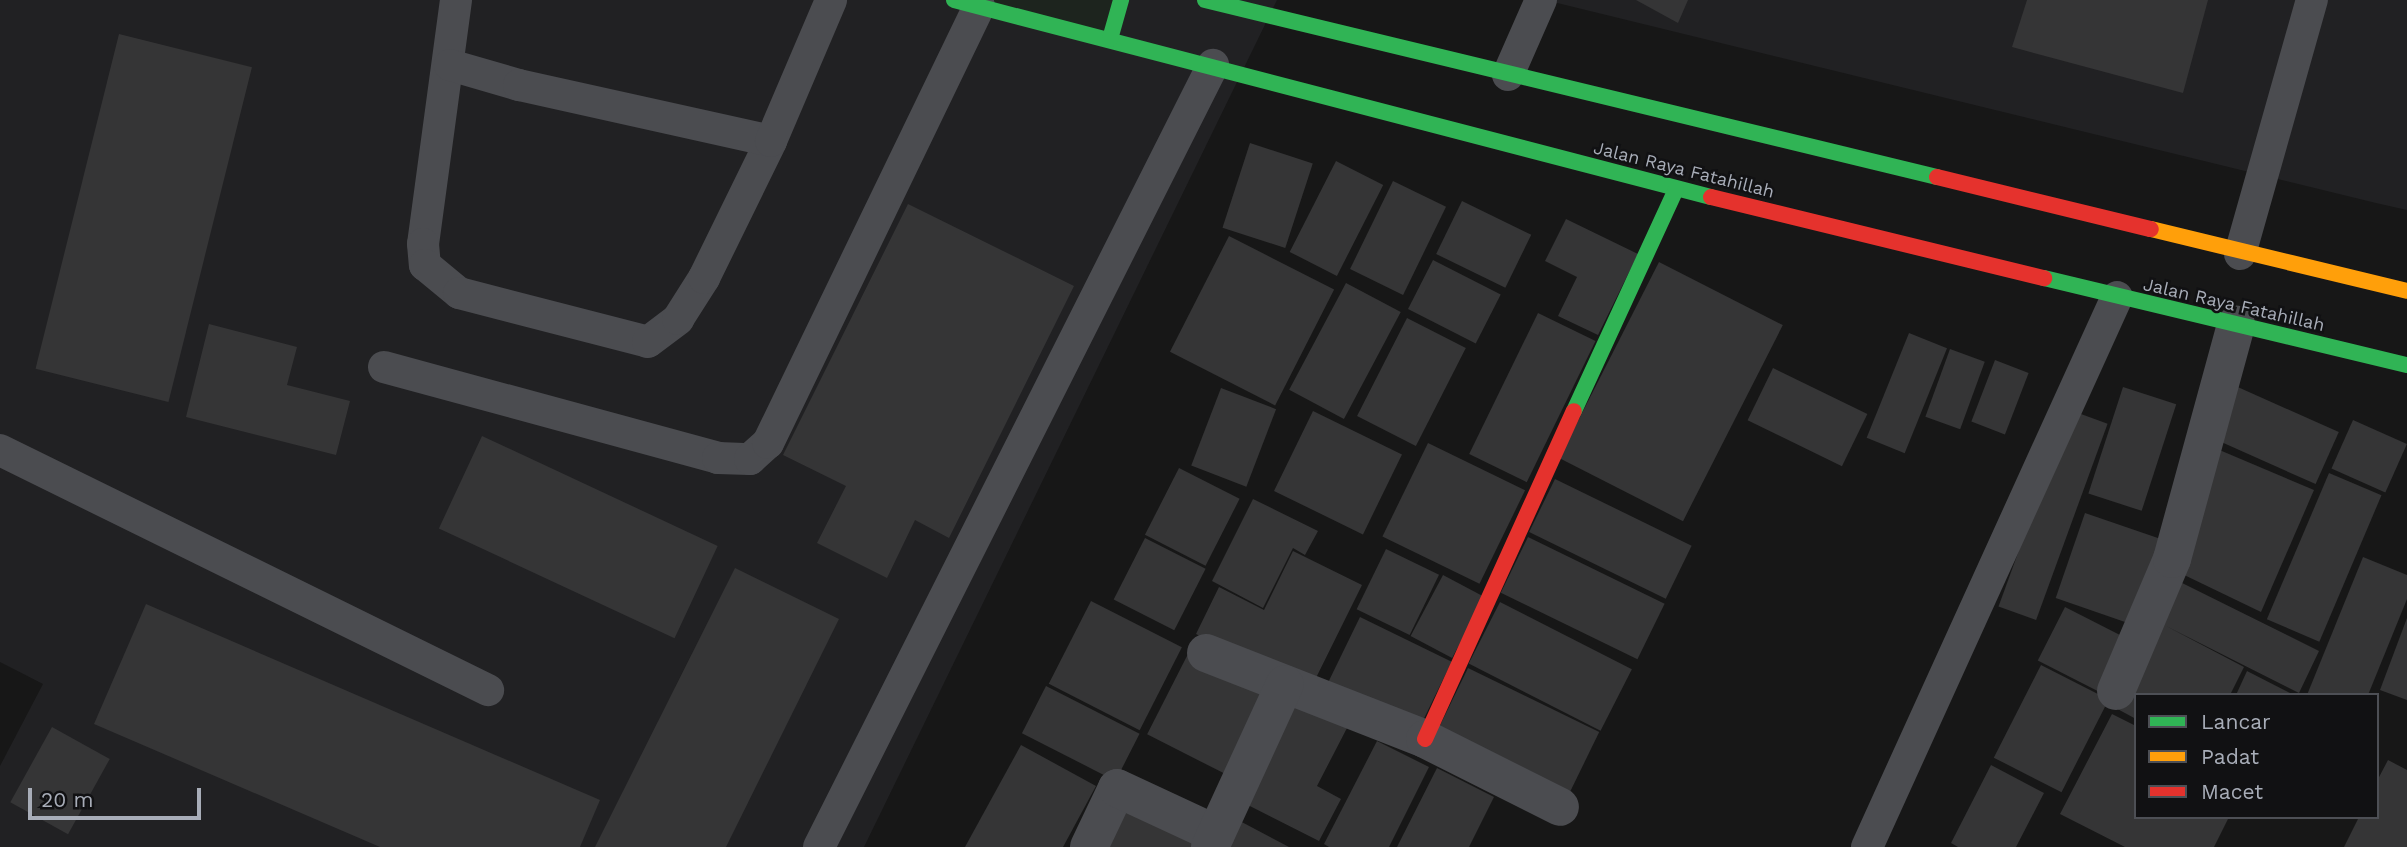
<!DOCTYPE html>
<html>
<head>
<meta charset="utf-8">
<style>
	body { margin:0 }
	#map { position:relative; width:2407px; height:847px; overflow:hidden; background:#171717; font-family:"Work Sans",sans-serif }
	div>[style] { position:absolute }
	.built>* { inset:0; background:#212123 }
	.green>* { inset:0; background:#1d241e }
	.building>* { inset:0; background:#353536; transform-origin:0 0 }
	.lane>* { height:32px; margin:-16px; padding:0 16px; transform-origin:16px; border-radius:16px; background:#4b4c50 }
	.street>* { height:38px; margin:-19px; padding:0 19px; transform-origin:19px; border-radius:19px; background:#4b4c50 }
	.fast>* { height:16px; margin:-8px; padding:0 8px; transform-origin:8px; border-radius:8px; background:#30b455 }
	.slow>* { height:16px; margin:-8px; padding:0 8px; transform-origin:8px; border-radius:8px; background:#ff9f0a }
	.jam>* { height:16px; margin:-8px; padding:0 8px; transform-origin:8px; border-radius:8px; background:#e5322d }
	span { translate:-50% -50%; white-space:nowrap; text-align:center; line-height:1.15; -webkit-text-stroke:5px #111113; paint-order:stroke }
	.street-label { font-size:18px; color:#a8adb8 }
	.legend { position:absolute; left:2134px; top:693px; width:245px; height:126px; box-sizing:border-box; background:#111113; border:2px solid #4d4f55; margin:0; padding:9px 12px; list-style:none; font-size:21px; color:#a8adb8 }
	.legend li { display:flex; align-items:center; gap:14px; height:35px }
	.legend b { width:35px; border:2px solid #4d4f55 }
	.scale { position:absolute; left:28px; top:788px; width:173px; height:32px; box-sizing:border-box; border:4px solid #a8adb8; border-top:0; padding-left:9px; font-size:21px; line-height:24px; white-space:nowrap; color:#a8adb8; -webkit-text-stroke:5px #111113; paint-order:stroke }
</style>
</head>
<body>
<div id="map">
	<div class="built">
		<div style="clip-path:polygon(0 0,1277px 0,864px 847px,0 847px,0 766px,43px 684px,0 662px)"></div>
		<div style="clip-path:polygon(1545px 0,2407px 0,2407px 210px,2376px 203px)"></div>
	</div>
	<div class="green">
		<div style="clip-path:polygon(954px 0,1121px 0,1110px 39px)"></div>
	</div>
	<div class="building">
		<div style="clip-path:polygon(1636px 0,1688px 0,1678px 23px)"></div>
		<div style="clip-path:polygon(2027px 0,2208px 0,2183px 93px,2012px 47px)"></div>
		<div style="left:119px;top:34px;width:137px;height:345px;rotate:14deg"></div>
		<div style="left:1250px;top:143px;width:66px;height:89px;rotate:18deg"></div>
		<div style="left:1336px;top:161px;width:53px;height:102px;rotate:27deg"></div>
		<div style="left:1393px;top:181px;width:59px;height:98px;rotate:26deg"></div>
		<div style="left:1462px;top:201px;width:77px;height:59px;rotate:26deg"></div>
		<div style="clip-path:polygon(908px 204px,1074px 286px,949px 538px,915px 520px,887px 578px,817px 543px,846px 486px,783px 455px)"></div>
		<div style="clip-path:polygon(1566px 219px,1638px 254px,1598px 335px,1558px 316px,1577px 277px,1545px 261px)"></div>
		<div style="left:1229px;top:236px;width:118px;height:130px;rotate:27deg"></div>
		<div style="left:1433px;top:260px;width:76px;height:55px;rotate:27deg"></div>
		<div style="left:1659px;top:262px;width:139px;height:220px;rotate:27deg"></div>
		<div style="left:1346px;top:283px;width:62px;height:121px;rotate:28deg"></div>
		<div style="left:1538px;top:313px;width:64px;height:157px;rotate:26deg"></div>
		<div style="left:1407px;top:318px;width:66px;height:110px;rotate:27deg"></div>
		<div style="clip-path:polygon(209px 324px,297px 347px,287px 385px,350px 401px,336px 455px,186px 417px)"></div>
		<div style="left:1909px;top:333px;width:41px;height:113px;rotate:22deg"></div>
		<div style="left:1950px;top:349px;width:37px;height:72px;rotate:20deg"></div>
		<div style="left:1995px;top:360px;width:36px;height:66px;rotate:21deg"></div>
		<div style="left:1773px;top:368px;width:105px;height:58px;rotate:26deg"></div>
		<div style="left:2231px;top:384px;width:118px;height:57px;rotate:24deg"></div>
		<div style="left:2123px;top:387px;width:56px;height:112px;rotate:18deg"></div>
		<div style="left:1221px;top:388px;width:59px;height:83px;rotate:21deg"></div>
		<div style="left:2070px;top:410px;width:40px;height:209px;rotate:20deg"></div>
		<div style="left:1313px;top:411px;width:99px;height:89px;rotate:26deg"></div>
		<div style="left:2353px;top:420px;width:59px;height:53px;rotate:24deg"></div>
		<div style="left:482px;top:436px;width:260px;height:102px;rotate:25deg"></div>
		<div style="left:1428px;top:443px;width:108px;height:104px;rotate:26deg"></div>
		<div style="clip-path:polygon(2210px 446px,2314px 490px,2261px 612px,2178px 572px)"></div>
		<div style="left:1179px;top:468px;width:68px;height:75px;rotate:27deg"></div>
		<div style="left:2329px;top:473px;width:57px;height:159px;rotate:23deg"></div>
		<div style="left:1555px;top:479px;width:152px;height:59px;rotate:26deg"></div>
		<div style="clip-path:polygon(1253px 499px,1318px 531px,1305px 555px,1293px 548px,1263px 608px,1212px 581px)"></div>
		<div style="left:2085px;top:513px;width:84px;height:90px;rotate:19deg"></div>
		<div style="left:1528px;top:537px;width:152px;height:62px;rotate:26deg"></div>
		<div style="left:1145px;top:538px;width:68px;height:69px;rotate:27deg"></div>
		<div style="left:1386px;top:549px;width:59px;height:67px;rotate:26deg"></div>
		<div style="clip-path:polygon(1293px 551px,1362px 585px,1310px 690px,1196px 634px,1219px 587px,1264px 610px)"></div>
		<div style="clip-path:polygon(2363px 557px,2407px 575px,2407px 599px,2368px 695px,2307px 695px)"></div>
		<div style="clip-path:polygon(735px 568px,839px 619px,726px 847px,595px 847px)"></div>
		<div style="left:1443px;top:575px;width:47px;height:69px;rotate:28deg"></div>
		<div style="clip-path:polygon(2172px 578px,2319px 651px,2299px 693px,2166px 626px,2244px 667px,2230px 695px,2136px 695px,2136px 719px,2112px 706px)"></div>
		<div style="left:1091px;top:601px;width:102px;height:93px;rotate:27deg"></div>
		<div style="left:1500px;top:602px;width:148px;height:69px;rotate:27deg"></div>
		<div style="clip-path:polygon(146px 604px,600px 800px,580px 847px,380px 847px,94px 724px)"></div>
		<div style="left:2065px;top:607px;width:76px;height:60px;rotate:27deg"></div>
		<div style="left:1360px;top:617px;width:102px;height:80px;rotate:26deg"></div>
		<div style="clip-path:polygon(2407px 618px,2407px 700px,2380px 690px)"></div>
		<div style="left:1188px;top:654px;width:89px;height:90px;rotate:27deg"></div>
		<div style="left:2041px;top:665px;width:76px;height:104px;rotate:27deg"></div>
		<div style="left:1468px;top:668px;width:146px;height:79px;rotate:26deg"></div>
		<div style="clip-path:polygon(2247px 671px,2294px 695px,2236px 695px)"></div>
		<div style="left:1046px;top:686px;width:105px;height:53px;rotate:27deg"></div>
		<div style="clip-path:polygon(1284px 697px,1347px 728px,1317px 786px,1341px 799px,1319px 841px,1238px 800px)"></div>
		<div style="clip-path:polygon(2112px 714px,2136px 726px,2136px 817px,2229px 817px,2214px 847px,2125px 847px,2060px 814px)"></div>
		<div style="left:52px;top:727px;width:66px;height:86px;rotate:29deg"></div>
		<div style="clip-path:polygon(1377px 741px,1429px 767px,1389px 847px,1329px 847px,1324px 844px)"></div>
		<div style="clip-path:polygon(1021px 745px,1096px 786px,1063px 847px,965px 847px)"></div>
		<div style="clip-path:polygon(2388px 760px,2407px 770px,2407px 847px,2344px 847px,2359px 817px,2377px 817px,2377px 781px)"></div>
		<div style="clip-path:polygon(1991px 765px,2044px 793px,2016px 847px,1958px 847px,1951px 843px)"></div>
		<div style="clip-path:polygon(1437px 768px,1494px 797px,1469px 847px,1397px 847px)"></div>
		<div style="clip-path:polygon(1118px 793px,1200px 832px,1191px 847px,1092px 847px)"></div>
		<div style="clip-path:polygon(1236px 819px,1289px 847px,1221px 847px)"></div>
	</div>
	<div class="lane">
		<div style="left:456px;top:0;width:246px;rotate:97.7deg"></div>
		<div style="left:423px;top:244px;width:21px;rotate:85deg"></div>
		<div style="left:425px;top:265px;width:44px;rotate:39.5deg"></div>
		<div style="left:459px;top:293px;width:195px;rotate:14.5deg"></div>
		<div style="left:648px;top:342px;width:38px;rotate:-37deg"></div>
		<div style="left:678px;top:319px;width:49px;rotate:-57.6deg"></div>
		<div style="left:704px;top:278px;width:153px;rotate:-63.9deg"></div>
		<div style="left:450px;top:65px;width:72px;rotate:16.2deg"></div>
		<div style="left:519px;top:85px;width:258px;rotate:12.5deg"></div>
		<div style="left:771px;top:141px;width:153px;rotate:-66.9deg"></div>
		<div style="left:1508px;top:75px;width:82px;rotate:-66.3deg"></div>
		<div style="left:2240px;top:254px;width:264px;rotate:-74.2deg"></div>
		<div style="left:384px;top:367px;width:346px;rotate:15.2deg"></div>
		<div style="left:718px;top:458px;width:32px;rotate:2deg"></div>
		<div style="left:750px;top:459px;width:24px;rotate:-42deg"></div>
		<div style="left:768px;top:443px;width:485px;rotate:-64.2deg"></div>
		<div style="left:0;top:450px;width:544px;rotate:26.19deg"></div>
		<div style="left:819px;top:847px;width:876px;rotate:-63.26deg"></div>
		<div style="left:1867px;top:847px;width:604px;rotate:-65.56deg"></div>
	</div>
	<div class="street">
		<div style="left:1206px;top:653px;width:235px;rotate:21.4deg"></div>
		<div style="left:1425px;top:739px;width:151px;rotate:26.7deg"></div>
		<div style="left:2116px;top:691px;width:143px;rotate:-67deg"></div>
		<div style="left:2172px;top:559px;width:243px;rotate:-74.7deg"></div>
		<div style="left:1089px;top:847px;width:65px;rotate:-64.6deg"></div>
		<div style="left:1117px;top:788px;width:109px;rotate:24.9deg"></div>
		<div style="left:1210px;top:847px;width:179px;rotate:-65.3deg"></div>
	</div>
	<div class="fast">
		<div style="left:954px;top:0;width:782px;rotate:14.59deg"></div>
		<div style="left:1205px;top:0;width:753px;rotate:13.59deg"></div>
		<div style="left:1110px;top:39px;width:41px;rotate:-74.2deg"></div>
		<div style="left:2044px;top:278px;width:373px;rotate:13.5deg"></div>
		<div style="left:1574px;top:411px;width:244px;rotate:-65.3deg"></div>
	</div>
	<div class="slow">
		<div style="left:2151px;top:229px;width:263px;rotate:13.6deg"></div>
	</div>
	<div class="jam">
		<div style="left:1937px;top:177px;width:220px;rotate:13.7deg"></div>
		<div style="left:1711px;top:197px;width:343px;rotate:13.7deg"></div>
		<div style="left:1425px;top:739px;width:360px;rotate:-65.6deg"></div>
	</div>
	<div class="street-label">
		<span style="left:1684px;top:170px;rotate:14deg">Jalan Raya Fatahillah</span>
		<span style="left:2234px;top:305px;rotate:13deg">Jalan Raya Fatahillah</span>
	</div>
	<ul class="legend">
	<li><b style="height:9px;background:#30b455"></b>Lancar</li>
	<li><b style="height:9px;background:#ff9f0a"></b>Padat</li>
	<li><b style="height:9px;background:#e5322d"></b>Macet</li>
	</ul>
	<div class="scale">20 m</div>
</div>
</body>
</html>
